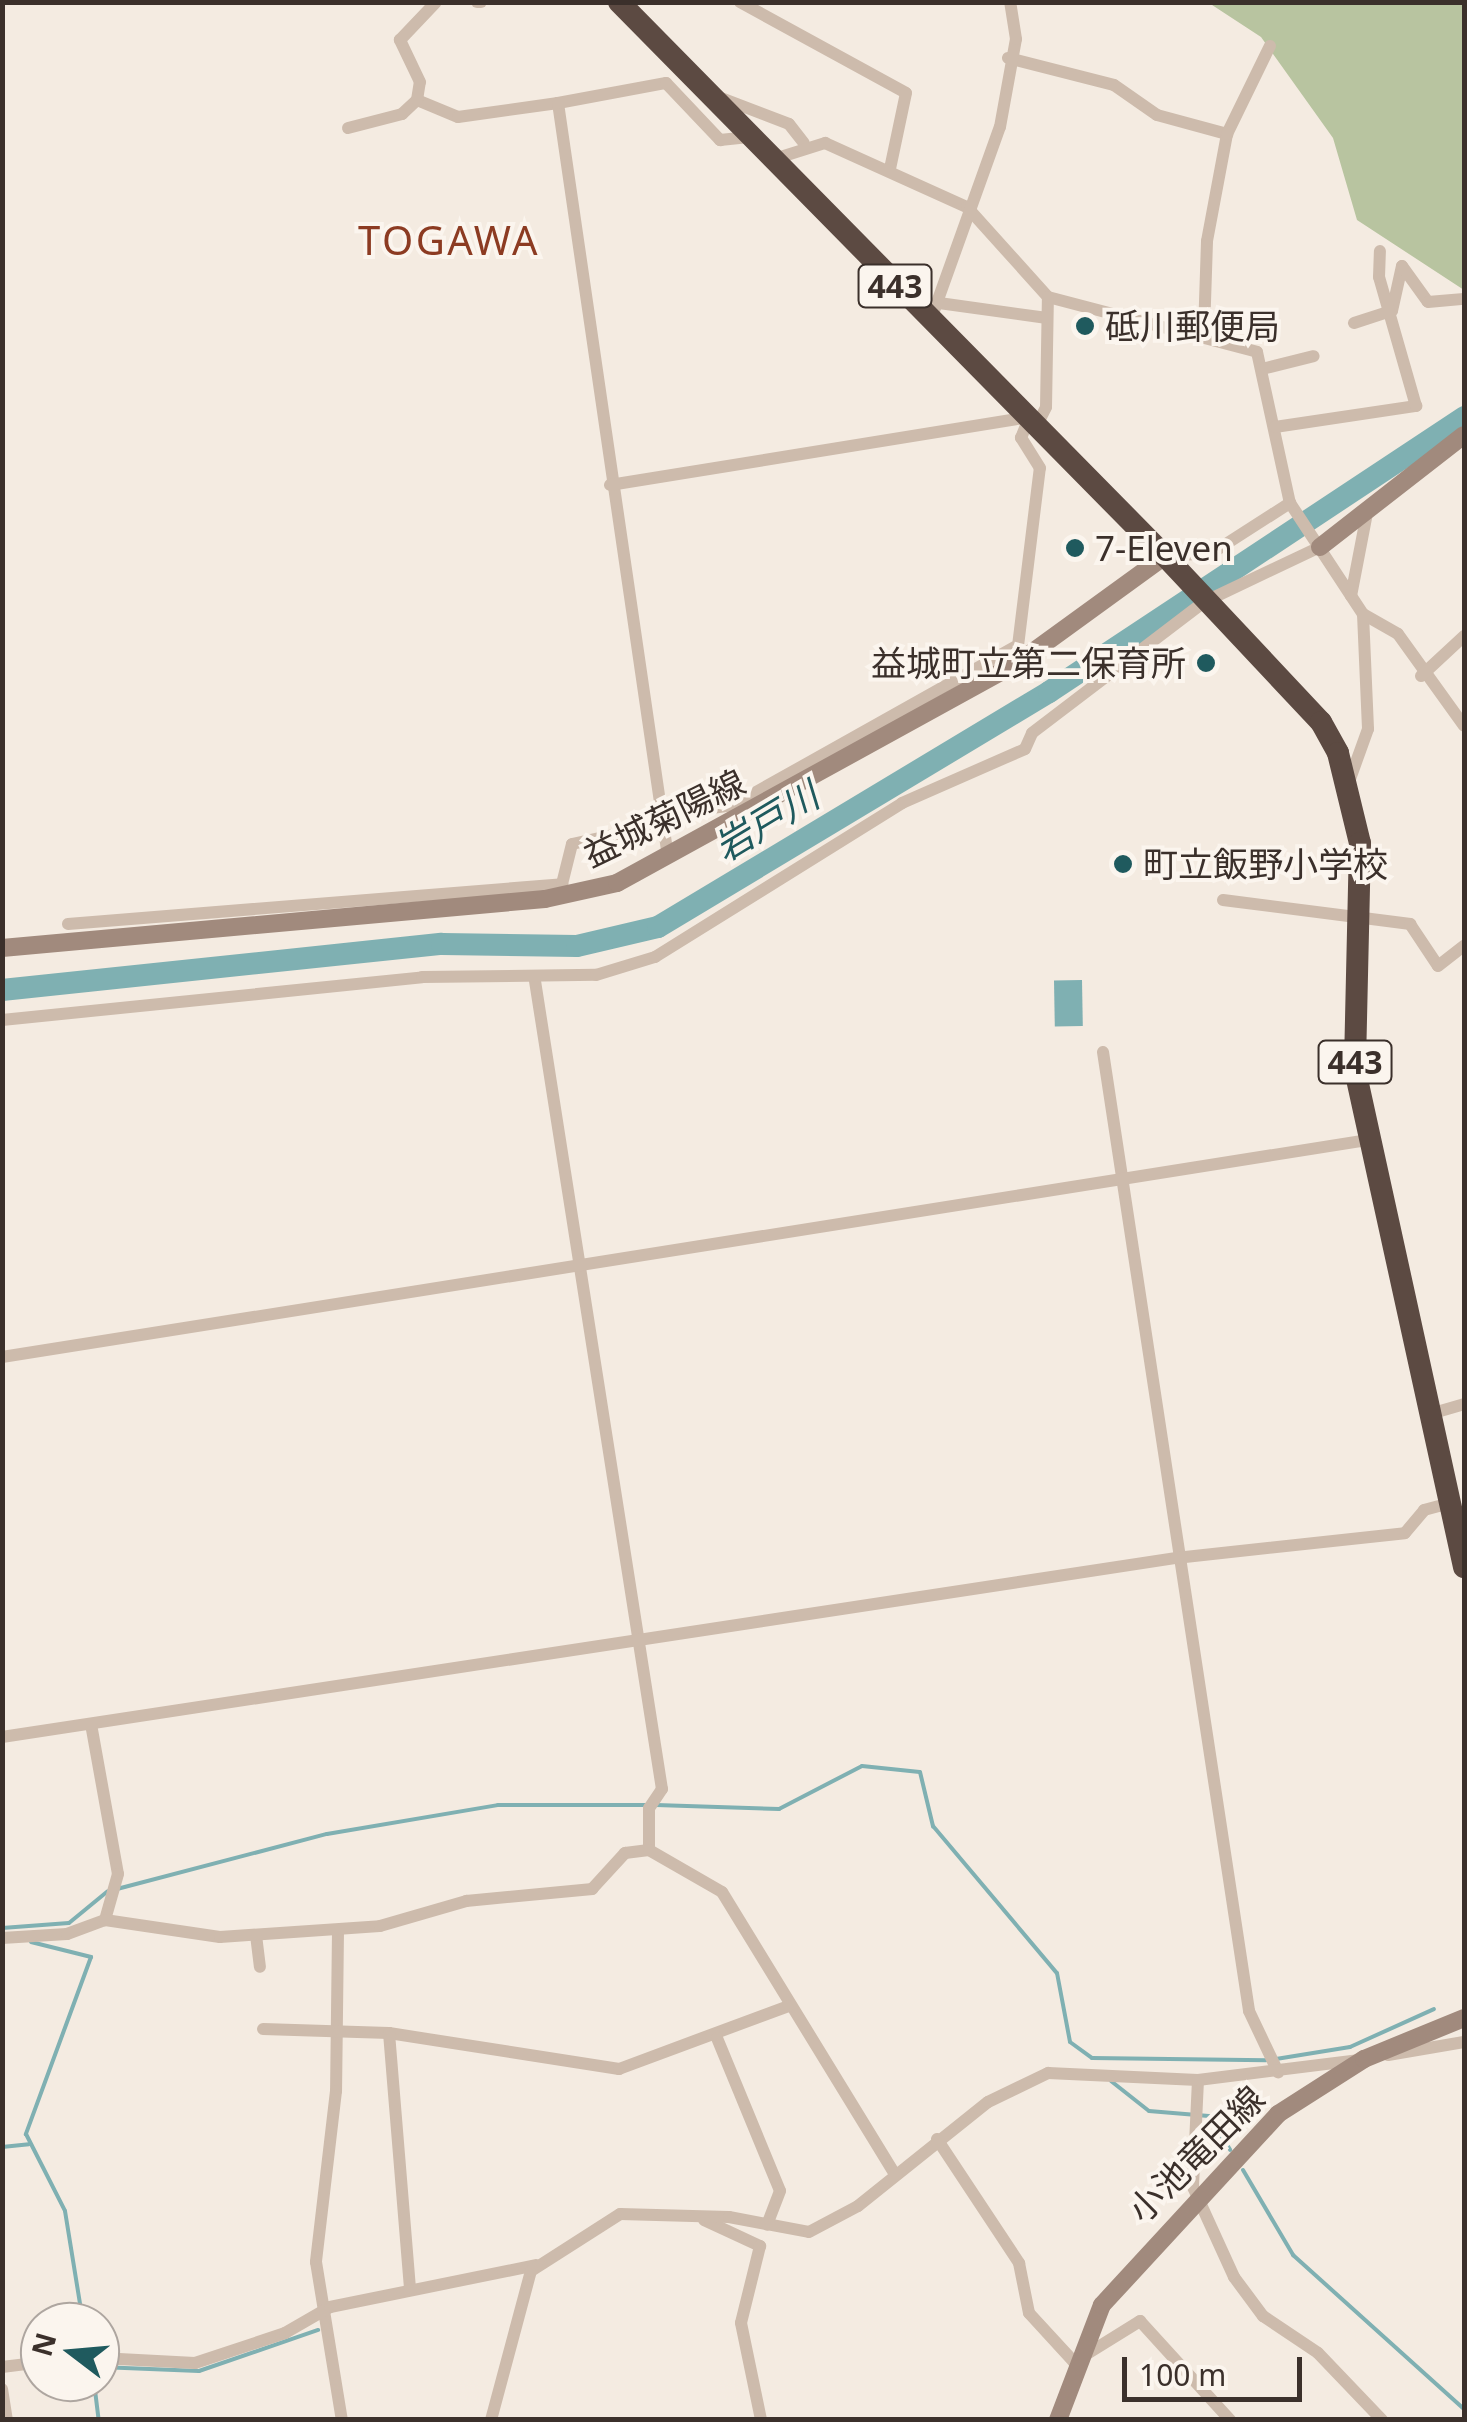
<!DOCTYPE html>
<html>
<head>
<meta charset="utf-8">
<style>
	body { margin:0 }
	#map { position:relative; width:1467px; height:2422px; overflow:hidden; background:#f4ebe1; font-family:"Noto Sans","Noto Sans JP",sans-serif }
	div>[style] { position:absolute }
	.green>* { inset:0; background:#b8c4a0 }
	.water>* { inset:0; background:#7fb0b2; transform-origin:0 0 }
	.stream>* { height:4px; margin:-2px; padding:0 2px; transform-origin:2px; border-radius:2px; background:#7fb0b2 }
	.river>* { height:22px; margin:-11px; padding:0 11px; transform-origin:11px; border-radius:11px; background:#7fb0b2 }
	.street>* { height:12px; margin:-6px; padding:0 6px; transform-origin:6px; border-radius:6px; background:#cdbbac }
	.secondary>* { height:18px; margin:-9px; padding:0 9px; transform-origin:9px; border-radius:9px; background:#a18a7d }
	.highway>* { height:22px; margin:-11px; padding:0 11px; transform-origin:11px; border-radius:11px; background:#5c4a42 }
	.dots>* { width:28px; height:28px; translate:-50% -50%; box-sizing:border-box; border:5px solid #fbf5ee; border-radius:50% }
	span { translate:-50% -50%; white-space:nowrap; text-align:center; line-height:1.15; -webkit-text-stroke:8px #fbf5ee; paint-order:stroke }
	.shield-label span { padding:2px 8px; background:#fbf5ee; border:2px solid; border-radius:8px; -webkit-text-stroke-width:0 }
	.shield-label { font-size:32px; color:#3b302b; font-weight:700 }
	.poi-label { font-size:35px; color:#3b302b }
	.left { translate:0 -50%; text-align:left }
	.right { translate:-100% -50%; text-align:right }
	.street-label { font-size:35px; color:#3b302b }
	.water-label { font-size:38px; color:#1f5a5e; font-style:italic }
	.quarter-label { font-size:40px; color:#8c3b22; letter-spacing:2.5px }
	.frame { position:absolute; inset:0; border:5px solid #3b302b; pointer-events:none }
	.north { position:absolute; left:20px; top:2302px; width:100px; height:100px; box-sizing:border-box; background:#fbf5ee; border:2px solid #aea6a0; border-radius:50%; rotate:286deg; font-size:28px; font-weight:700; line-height:40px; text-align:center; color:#3b302b }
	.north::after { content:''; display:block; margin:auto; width:35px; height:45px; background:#1f5a5e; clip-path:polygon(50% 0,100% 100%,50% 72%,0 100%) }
	.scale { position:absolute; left:1122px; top:2357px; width:180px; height:45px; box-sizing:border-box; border:5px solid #3b302b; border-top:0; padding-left:12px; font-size:30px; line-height:35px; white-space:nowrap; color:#3b302b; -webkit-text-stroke:8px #fbf5ee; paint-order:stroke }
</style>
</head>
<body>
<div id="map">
	<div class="green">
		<div style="clip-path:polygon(1209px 3px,1464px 3px,1464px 290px,1357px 220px,1333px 138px,1261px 37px)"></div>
	</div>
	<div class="water">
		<div style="left:1082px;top:980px;width:46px;height:28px;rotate:89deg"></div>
	</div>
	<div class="stream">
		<div style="left:656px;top:1805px;width:123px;rotate:1.9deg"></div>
		<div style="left:779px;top:1809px;width:93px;rotate:-27.4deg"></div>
		<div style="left:862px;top:1766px;width:58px;rotate:5.9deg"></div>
		<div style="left:920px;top:1772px;width:56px;rotate:76.5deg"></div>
		<div style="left:933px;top:1826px;width:192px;rotate:49.9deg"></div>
		<div style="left:1057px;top:1973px;width:70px;rotate:79.3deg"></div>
		<div style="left:1070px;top:2042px;width:27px;rotate:36deg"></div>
		<div style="left:1092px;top:2058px;width:174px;rotate:0.7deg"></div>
		<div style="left:117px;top:1889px;width:217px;rotate:-14.7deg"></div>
		<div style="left:327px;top:1834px;width:173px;rotate:-9.6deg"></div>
		<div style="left:498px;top:1805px;width:149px"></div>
		<div style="left:2px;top:1928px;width:67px;rotate:-4.3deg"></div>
		<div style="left:69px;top:1923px;width:50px;rotate:-39.4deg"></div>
		<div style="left:31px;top:1942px;width:62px;rotate:14deg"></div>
		<div style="left:91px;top:1957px;width:189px;rotate:110.2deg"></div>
		<div style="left:26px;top:2134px;width:86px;rotate:63.1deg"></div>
		<div style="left:65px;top:2211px;width:112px;rotate:80.8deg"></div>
		<div style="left:1276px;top:2059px;width:75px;rotate:-9.2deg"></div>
		<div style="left:1350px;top:2047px;width:92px;rotate:-24.3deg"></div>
		<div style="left:1111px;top:2081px;width:48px;rotate:38.3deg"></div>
		<div style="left:1149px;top:2111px;width:60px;rotate:4.8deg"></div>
		<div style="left:1209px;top:2116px;width:40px;rotate:58deg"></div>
		<div style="left:2px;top:2147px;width:27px;rotate:-6deg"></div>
		<div style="left:1243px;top:2170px;width:99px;rotate:59.5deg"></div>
		<div style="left:1293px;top:2255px;width:230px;rotate:42deg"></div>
		<div style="left:100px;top:2367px;width:99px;rotate:2.3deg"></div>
		<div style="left:199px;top:2371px;width:126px;rotate:-19deg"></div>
		<div style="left:94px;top:2382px;width:38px;rotate:83deg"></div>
	</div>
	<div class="river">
		<div style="left:2px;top:990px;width:442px;rotate:-6deg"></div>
		<div style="left:442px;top:944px;width:135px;rotate:0.8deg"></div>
		<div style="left:577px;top:946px;width:83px;rotate:-13.2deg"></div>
		<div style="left:658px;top:927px;width:456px;rotate:-31deg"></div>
		<div style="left:1049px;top:692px;width:498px;rotate:-33.5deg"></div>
	</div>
	<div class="street">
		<div style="left:477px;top:2px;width:4px"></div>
		<div style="left:740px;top:2px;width:189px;rotate:28.7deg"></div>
		<div style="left:906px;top:93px;width:78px;rotate:101.9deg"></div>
		<div style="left:1008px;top:58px;width:109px;rotate:14.3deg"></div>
		<div style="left:1114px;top:85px;width:52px;rotate:34.9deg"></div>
		<div style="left:1157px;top:115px;width:73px;rotate:15.2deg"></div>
		<div style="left:716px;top:96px;width:78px;rotate:21deg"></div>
		<div style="left:789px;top:124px;width:24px;rotate:52deg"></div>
		<div style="left:417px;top:100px;width:44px;rotate:22.5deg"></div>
		<div style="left:458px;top:117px;width:101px;rotate:-8deg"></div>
		<div style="left:558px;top:103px;width:762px;rotate:81.7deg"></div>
		<div style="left:558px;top:103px;width:110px;rotate:-10.5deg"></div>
		<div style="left:666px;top:83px;width:79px;rotate:46.5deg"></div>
		<div style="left:720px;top:140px;width:29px;rotate:-6deg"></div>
		<div style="left:348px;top:128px;width:56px;rotate:-14.5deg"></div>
		<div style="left:402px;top:114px;width:21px;rotate:-43deg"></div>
		<div style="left:417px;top:100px;width:18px;rotate:-81deg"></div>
		<div style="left:420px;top:82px;width:47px;rotate:-115.5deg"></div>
		<div style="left:400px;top:40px;width:52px;rotate:-46.5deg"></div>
		<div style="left:771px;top:160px;width:57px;rotate:-17.5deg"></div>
		<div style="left:825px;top:143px;width:156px;rotate:24.3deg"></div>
		<div style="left:967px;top:207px;width:121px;rotate:48deg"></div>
		<div style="left:1048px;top:297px;width:216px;rotate:14.7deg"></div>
		<div style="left:1257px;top:352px;width:155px;rotate:77.7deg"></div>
		<div style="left:1290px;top:503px;width:133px;rotate:56.7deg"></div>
		<div style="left:1363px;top:614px;width:115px;rotate:87.5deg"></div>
		<div style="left:1368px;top:729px;width:53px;rotate:109.8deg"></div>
		<div style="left:939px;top:303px;width:109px;rotate:7.9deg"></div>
		<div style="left:930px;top:322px;width:207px;rotate:-70.3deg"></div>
		<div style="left:1000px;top:127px;width:89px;rotate:-79.7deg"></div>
		<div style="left:1016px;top:39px;width:37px;rotate:-99deg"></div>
		<div style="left:1354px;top:323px;width:40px;rotate:-18deg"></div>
		<div style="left:1392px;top:311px;width:46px;rotate:-77.5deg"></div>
		<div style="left:1402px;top:266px;width:44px;rotate:54.2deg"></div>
		<div style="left:1428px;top:302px;width:36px;rotate:-5deg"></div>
		<div style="left:1204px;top:332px;width:91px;rotate:-88.1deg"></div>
		<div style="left:1207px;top:241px;width:109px;rotate:-79.4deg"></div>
		<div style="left:1227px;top:134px;width:98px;rotate:-64deg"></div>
		<div style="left:1266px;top:368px;width:49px;rotate:-14deg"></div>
		<div style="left:1036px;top:427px;width:22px;rotate:-63deg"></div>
		<div style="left:1046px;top:407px;width:110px;rotate:-89deg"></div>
		<div style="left:1275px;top:427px;width:143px;rotate:-8.5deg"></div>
		<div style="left:1416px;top:406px;width:134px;rotate:-106deg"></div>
		<div style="left:1379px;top:277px;width:26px;rotate:-88deg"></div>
		<div style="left:610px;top:485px;width:420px;rotate:-9.2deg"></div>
		<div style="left:1165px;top:556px;width:47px;rotate:-3.7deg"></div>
		<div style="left:1212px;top:553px;width:93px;rotate:-32.7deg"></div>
		<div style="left:1351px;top:596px;width:85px;rotate:-79.1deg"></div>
		<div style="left:1363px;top:614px;width:40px;rotate:29.7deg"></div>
		<div style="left:1398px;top:634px;width:113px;rotate:54.3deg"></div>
		<div style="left:1017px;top:654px;width:187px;rotate:-83deg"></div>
		<div style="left:1040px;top:468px;width:36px;rotate:-122deg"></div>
		<div style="left:1021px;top:438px;width:18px;rotate:-68deg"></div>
		<div style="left:1421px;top:676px;width:59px;rotate:-42.9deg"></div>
		<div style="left:662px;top:815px;width:72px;rotate:-8deg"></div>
		<div style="left:733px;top:805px;width:323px;rotate:-29.3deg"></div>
		<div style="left:1223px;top:900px;width:189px;rotate:7.3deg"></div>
		<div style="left:1410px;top:924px;width:50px;rotate:56.3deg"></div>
		<div style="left:1438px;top:966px;width:33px;rotate:-38deg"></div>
		<div style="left:68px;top:924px;width:496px;rotate:-4.6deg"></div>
		<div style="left:562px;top:884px;width:41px;rotate:-76deg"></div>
		<div style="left:572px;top:844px;width:93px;rotate:-12.4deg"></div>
		<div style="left:535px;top:981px;width:818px;rotate:81.07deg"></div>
		<div style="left:662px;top:1789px;width:23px;rotate:124deg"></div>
		<div style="left:649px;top:1808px;width:42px;rotate:90deg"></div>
		<div style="left:2px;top:1020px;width:422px;rotate:-5.8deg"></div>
		<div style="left:422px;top:977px;width:174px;rotate:-0.7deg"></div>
		<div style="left:596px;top:975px;width:62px;rotate:-17deg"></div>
		<div style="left:655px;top:957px;width:291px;rotate:-31.9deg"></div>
		<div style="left:902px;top:803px;width:134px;rotate:-23.7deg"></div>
		<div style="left:1025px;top:749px;width:17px;rotate:-66deg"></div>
		<div style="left:1032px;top:733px;width:216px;rotate:-37.3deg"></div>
		<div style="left:1204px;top:602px;width:128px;rotate:-25.4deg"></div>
		<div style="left:1103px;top:1052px;width:970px;rotate:81.34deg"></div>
		<div style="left:1249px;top:2011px;width:68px;rotate:64.6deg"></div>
		<div style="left:2px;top:1357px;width:1382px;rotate:-9.03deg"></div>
		<div style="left:1430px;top:1414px;width:35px;rotate:-16deg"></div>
		<div style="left:91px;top:1724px;width:152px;rotate:79.8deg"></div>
		<div style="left:118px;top:1874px;width:48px;rotate:105.8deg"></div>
		<div style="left:2px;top:1737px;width:1188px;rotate:-8.67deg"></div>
		<div style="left:1176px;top:1558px;width:230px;rotate:-6.2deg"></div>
		<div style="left:1405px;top:1533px;width:30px;rotate:-50deg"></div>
		<div style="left:1424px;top:1510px;width:27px;rotate:-15deg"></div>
		<div style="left:338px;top:1931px;width:160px;rotate:90.7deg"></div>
		<div style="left:336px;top:2091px;width:172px;rotate:96.7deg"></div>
		<div style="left:316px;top:2262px;width:160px;rotate:80.7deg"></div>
		<div style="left:256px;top:1935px;width:32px;rotate:83deg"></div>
		<div style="left:2px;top:1938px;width:65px;rotate:-3.5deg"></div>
		<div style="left:67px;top:1934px;width:40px;rotate:-20.2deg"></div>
		<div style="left:105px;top:1920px;width:116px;rotate:8.4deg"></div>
		<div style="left:220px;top:1937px;width:160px;rotate:-3.9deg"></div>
		<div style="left:380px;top:1926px;width:90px;rotate:-16.2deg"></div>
		<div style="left:466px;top:1901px;width:127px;rotate:-5.4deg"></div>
		<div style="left:592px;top:1889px;width:49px;rotate:-47.5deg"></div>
		<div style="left:625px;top:1853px;width:24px;rotate:-7deg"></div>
		<div style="left:649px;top:1850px;width:84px;rotate:29.9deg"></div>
		<div style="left:722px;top:1892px;width:329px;rotate:58.5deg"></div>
		<div style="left:263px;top:2029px;width:126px;rotate:1.8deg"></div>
		<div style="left:389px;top:2033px;width:233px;rotate:8.9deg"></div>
		<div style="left:619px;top:2069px;width:180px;rotate:-20.4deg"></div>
		<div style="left:389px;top:2033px;width:257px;rotate:85.3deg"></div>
		<div style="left:717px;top:2038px;width:165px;rotate:67.6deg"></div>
		<div style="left:780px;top:2191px;width:36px;rotate:111deg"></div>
		<div style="left:1388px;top:2055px;width:77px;rotate:-9.7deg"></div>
		<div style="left:1198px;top:2080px;width:107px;rotate:92.7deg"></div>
		<div style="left:1193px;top:2187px;width:99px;rotate:65.5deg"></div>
		<div style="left:1234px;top:2277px;width:49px;rotate:53.4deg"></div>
		<div style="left:1263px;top:2316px;width:66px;rotate:33.9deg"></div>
		<div style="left:1318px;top:2353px;width:93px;rotate:46.3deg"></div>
		<div style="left:937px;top:2139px;width:149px;rotate:56.5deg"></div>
		<div style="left:1019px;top:2263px;width:51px;rotate:78.7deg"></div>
		<div style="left:1029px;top:2313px;width:67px;rotate:47.4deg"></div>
		<div style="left:1074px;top:2362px;width:78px;rotate:-31.8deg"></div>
		<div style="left:1140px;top:2321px;width:134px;rotate:47.7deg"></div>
		<div style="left:704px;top:2220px;width:62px;rotate:24.9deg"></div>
		<div style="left:760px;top:2246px;width:79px;rotate:103.9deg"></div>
		<div style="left:741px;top:2323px;width:99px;rotate:78.3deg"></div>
		<div style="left:100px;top:2358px;width:95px;rotate:3deg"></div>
		<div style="left:195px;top:2363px;width:95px;rotate:-18.4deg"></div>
		<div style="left:285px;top:2333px;width:52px;rotate:-30deg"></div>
		<div style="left:330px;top:2307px;width:210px;rotate:-11.5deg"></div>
		<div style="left:2px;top:2367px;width:38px;rotate:-7deg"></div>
		<div style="left:2px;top:2389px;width:31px;rotate:81deg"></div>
		<div style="left:491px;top:2420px;width:154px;rotate:-75deg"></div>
		<div style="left:531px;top:2271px;width:106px;rotate:-32.6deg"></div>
		<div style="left:620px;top:2214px;width:109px;rotate:1.6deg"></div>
		<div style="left:729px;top:2217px;width:81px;rotate:10.6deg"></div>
		<div style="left:809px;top:2232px;width:55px;rotate:-28deg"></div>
		<div style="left:858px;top:2206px;width:166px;rotate:-38.7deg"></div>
		<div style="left:988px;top:2102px;width:67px;rotate:-25.8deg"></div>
		<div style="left:1048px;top:2073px;width:150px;rotate:2.7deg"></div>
		<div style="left:1198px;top:2080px;width:161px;rotate:-7.1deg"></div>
	</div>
	<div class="secondary">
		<div style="left:1320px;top:547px;width:182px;rotate:-37.9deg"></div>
		<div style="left:2px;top:948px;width:545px;rotate:-5.16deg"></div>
		<div style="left:545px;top:899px;width:74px;rotate:-12.5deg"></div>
		<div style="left:617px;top:883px;width:459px;rotate:-28.8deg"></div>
		<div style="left:1019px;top:662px;width:180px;rotate:-36deg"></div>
		<div style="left:1058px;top:2420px;width:123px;rotate:-69.1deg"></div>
		<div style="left:1102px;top:2305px;width:260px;rotate:-47.3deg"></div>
		<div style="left:1278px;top:2114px;width:102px;rotate:-32.6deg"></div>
		<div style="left:1364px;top:2059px;width:108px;rotate:-22.3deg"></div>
	</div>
	<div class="highway">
		<div style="left:619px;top:2px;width:778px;rotate:45.42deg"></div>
		<div style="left:1165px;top:556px;width:228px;rotate:46.8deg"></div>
		<div style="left:1321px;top:722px;width:35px;rotate:61deg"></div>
		<div style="left:1338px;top:753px;width:93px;rotate:76.3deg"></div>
		<div style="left:1360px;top:843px;width:227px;rotate:91.3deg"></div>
		<div style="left:1355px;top:1070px;width:509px;rotate:77.63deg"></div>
	</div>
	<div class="dots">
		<div style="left:1085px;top:326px;background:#1f5a5e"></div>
		<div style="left:1075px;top:548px;background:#1f5a5e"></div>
		<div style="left:1206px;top:663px;background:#1f5a5e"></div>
		<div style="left:1123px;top:864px;background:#1f5a5e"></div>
	</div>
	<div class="shield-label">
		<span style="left:895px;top:286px">443</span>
		<span style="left:1355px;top:1062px">443</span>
	</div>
	<div class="poi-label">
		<span class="left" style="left:1105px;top:326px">砥川郵便局</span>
		<span class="left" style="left:1095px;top:548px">7-Eleven</span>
		<span class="right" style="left:1186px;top:663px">益城町立第二保育所</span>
		<span class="left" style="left:1143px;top:864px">町立飯野小学校</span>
	</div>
	<div class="street-label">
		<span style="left:664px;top:818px;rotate:-26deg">益城菊陽線</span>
		<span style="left:1196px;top:2154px;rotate:-45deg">小池竜田線</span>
	</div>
	<div class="water-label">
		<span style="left:766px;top:821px;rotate:-31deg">岩戸川</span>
	</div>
	<div class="quarter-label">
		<span style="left:449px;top:240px">TOGAWA</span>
	</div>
	<div class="frame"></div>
	<div class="north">N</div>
	<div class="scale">100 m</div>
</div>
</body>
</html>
